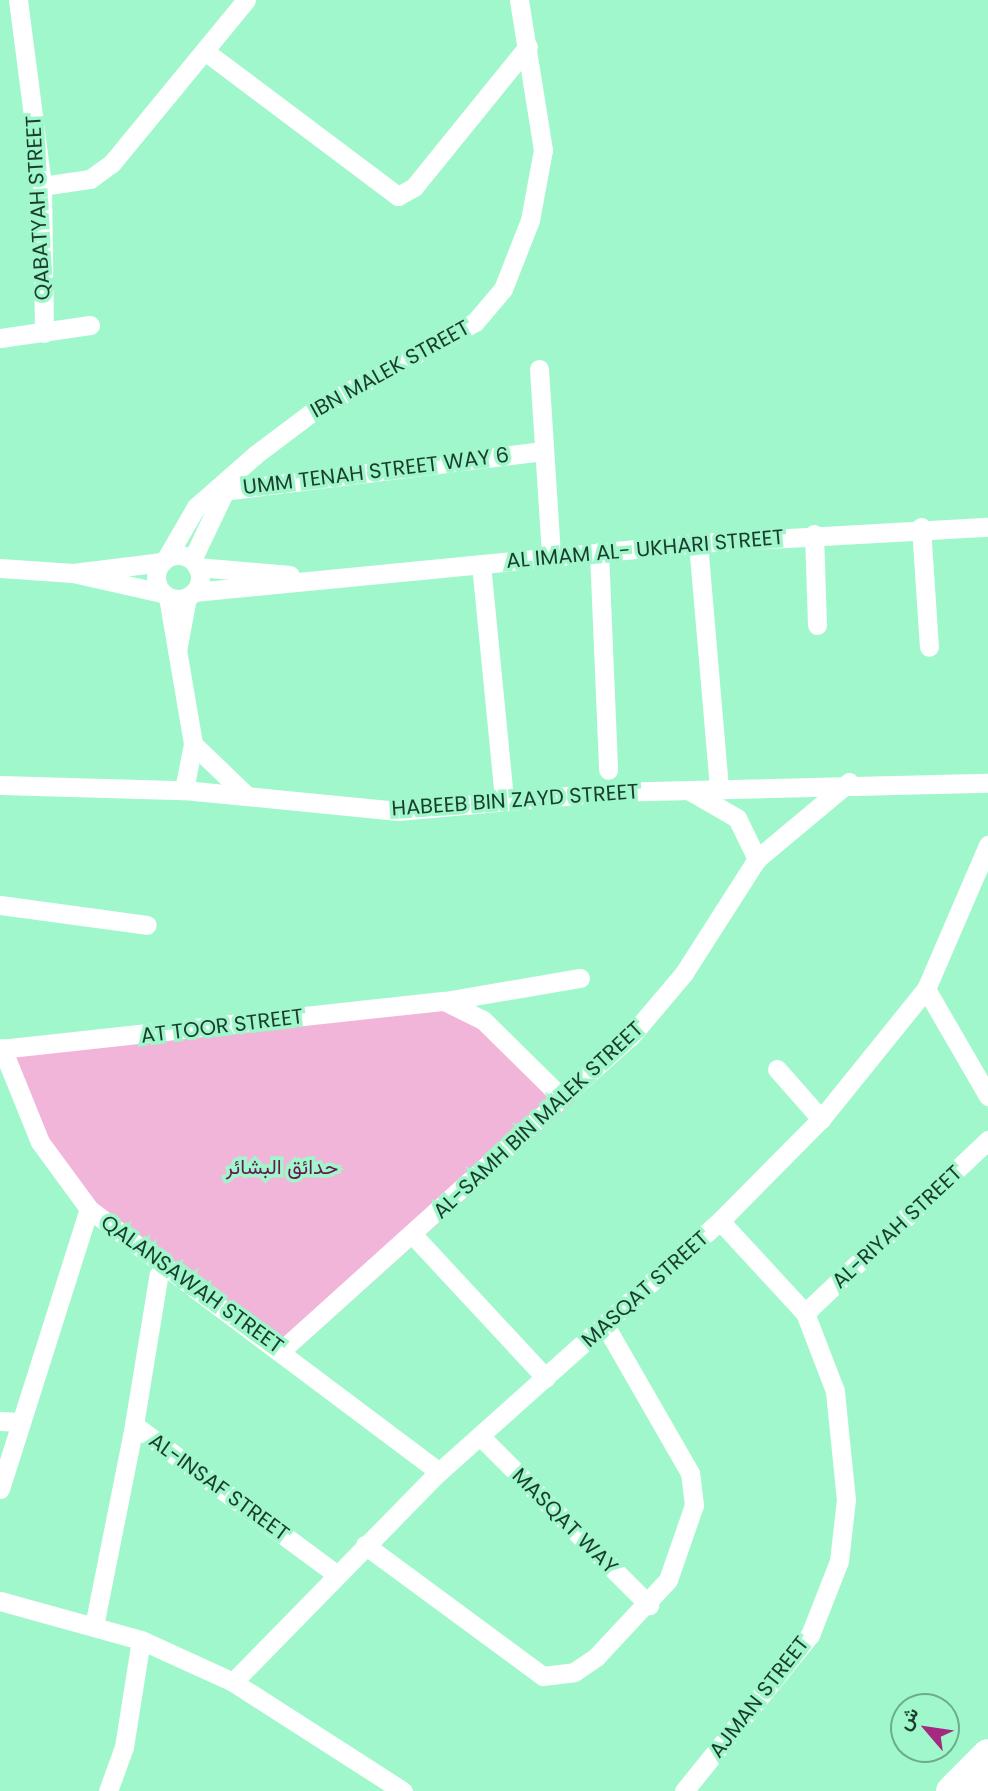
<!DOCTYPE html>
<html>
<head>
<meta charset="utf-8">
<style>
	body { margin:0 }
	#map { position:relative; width:988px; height:1791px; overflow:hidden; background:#a1f7cc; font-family:Poppins,Vazirmatn,sans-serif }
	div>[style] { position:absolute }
	.green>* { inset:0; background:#f2b5da }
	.minor>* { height:19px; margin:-9.5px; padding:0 9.5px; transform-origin:9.5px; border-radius:9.5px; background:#fff }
	.minor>.ring { margin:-9.5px; padding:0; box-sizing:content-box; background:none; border:19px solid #fff; border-radius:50% }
	.highway>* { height:30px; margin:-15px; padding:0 15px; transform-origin:15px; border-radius:15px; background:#fff }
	span { translate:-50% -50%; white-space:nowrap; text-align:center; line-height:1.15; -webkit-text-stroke:7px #a1f7cc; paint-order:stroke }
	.street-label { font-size:21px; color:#1a3e2d }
	.park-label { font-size:21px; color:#671850 }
	.north { position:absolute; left:890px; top:1693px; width:70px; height:70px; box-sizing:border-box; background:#a1f7cc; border:2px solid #6bad8c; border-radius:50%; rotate:299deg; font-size:19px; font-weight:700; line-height:28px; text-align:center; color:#1a3e2d }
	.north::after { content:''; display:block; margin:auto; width:24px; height:32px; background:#a32a80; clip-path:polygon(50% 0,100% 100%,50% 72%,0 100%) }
</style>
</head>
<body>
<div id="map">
	<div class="green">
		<div style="clip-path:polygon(448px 1003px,512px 1040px,575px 1101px,289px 1357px,94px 1203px,43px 1135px,0 1057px)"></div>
	</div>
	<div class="minor">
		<div style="left:18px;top:0;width:188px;rotate:82.6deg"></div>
		<div style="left:42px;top:186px;width:147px;rotate:89.2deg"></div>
		<div style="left:206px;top:52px;width:240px;rotate:36.9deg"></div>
		<div style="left:398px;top:196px;width:18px;rotate:-29deg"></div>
		<div style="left:414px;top:187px;width:181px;rotate:-51deg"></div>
		<div style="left:42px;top:186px;width:49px;rotate:-8.3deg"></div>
		<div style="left:90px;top:179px;width:27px;rotate:-36deg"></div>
		<div style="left:112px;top:163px;width:211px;rotate:-50.6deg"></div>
		<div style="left:0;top:338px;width:91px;rotate:-8.2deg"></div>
		<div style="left:539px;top:369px;width:188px;rotate:86.3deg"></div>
		<div style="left:214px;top:492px;width:332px;rotate:-7.1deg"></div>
		<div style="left:921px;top:527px;width:120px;rotate:86.2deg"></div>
		<div style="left:814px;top:534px;width:91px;rotate:88.1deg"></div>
		<div style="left:698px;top:543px;width:246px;rotate:85.1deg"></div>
		<div style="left:599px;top:552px;width:218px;rotate:87.6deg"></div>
		<div class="ring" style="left:156px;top:555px;width:25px;height:25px"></div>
		<div style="left:167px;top:557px;width:58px;rotate:-59.9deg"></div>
		<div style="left:196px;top:507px;width:79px;rotate:-41.4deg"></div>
		<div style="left:255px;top:455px;width:76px;rotate:-37deg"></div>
		<div style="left:316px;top:409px;width:181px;rotate:-28.7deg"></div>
		<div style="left:475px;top:322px;width:43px;rotate:-49.7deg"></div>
		<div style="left:503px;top:289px;width:74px;rotate:-68.6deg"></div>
		<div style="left:530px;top:220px;width:71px;rotate:-79.5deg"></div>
		<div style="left:543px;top:150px;width:152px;rotate:-99.1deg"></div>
		<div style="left:192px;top:560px;width:86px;rotate:-64.6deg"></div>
		<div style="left:481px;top:564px;width:236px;rotate:84.4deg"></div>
		<div style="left:197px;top:567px;width:93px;rotate:4.9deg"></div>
		<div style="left:0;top:568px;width:73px;rotate:3.9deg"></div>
		<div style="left:73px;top:573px;width:91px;rotate:12.7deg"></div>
		<div style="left:73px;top:573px;width:90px;rotate:-7deg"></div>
		<div style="left:194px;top:592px;width:506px;rotate:-5.55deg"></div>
		<div style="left:698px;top:543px;width:290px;rotate:-3.2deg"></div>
		<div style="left:168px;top:597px;width:149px;rotate:80.3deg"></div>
		<div style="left:193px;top:744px;width:47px;rotate:101.1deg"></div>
		<div style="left:177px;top:651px;width:55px;rotate:-79.5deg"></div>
		<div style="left:193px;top:744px;width:74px;rotate:43.9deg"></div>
		<div style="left:0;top:785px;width:184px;rotate:1.6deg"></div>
		<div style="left:184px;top:790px;width:215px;rotate:5.6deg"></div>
		<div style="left:398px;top:811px;width:212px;rotate:-5.1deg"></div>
		<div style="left:609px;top:792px;width:379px;rotate:-1.4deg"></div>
		<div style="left:690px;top:791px;width:54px;rotate:29.9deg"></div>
		<div style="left:737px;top:818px;width:46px;rotate:64deg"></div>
		<div style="left:0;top:905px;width:148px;rotate:7.7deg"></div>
		<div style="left:926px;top:989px;width:124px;rotate:59.9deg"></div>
		<div style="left:445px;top:1001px;width:137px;rotate:-9.7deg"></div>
		<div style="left:2px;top:1048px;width:101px;rotate:68deg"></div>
		<div style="left:40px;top:1142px;width:83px;rotate:53.8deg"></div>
		<div style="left:89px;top:1209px;width:438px;rotate:36.9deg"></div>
		<div style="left:0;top:1049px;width:447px;rotate:-6.2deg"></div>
		<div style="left:444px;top:1001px;width:43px;rotate:26deg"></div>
		<div style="left:483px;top:1020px;width:111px;rotate:44.6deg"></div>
		<div style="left:777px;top:1069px;width:67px;rotate:48.7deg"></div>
		<div style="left:413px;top:1235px;width:195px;rotate:47.1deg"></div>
		<div style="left:161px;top:1260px;width:167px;rotate:99.3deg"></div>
		<div style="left:134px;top:1425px;width:250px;rotate:36.4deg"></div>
		<div style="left:805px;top:1313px;width:252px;rotate:-43.4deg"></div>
		<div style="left:283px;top:1349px;width:467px;rotate:-42deg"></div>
		<div style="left:630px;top:1037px;width:84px;rotate:-49.8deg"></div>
		<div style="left:684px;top:973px;width:135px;rotate:-57.4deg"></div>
		<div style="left:757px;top:859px;width:120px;rotate:-39.9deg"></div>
		<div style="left:0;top:1421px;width:21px;rotate:3deg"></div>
		<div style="left:481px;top:1437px;width:238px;rotate:45deg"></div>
		<div style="left:0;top:1489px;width:294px;rotate:-72.4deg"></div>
		<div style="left:365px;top:1545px;width:221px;rotate:36.4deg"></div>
		<div style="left:543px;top:1676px;width:31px;rotate:-7deg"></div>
		<div style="left:574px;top:1672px;width:27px;rotate:-34deg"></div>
		<div style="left:596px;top:1657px;width:105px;rotate:-46.9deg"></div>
		<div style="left:668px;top:1580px;width:79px;rotate:-70.9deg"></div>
		<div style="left:694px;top:1505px;width:32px;rotate:-97deg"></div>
		<div style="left:690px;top:1473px;width:168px;rotate:-119.9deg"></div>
		<div style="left:0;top:1601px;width:146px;rotate:15.5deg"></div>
		<div style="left:141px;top:1640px;width:101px;rotate:24.5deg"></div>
		<div style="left:233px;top:1682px;width:202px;rotate:32.7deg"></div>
		<div style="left:94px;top:1626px;width:205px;rotate:-78.7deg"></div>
		<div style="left:233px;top:1682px;width:294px;rotate:-45.6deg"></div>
		<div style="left:439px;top:1472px;width:377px;rotate:-41.8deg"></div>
		<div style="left:720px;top:1221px;width:144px;rotate:-45.3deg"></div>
		<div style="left:821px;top:1119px;width:167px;rotate:-51.1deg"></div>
		<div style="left:926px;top:989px;width:157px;rotate:-66.7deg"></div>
		<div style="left:108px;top:1791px;width:47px;rotate:-70deg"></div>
		<div style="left:124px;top:1747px;width:108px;rotate:-81deg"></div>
		<div style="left:684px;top:1791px;width:201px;rotate:-51.1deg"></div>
		<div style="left:810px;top:1635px;width:79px;rotate:-68.6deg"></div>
		<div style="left:839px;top:1561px;width:61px;rotate:-83.5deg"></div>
		<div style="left:846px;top:1500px;width:110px;rotate:-95.8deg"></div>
		<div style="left:835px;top:1391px;width:84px;rotate:-111deg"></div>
		<div style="left:805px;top:1313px;width:125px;rotate:-132.7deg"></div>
	</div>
	<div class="highway">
		<div style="left:951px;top:1791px;width:52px;rotate:-45deg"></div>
		<div style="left:986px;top:1791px;width:3px;rotate:-45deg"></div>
	</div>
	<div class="street-label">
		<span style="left:38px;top:208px;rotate:-93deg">QABATYAH STREET</span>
		<span style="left:390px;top:369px;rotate:-29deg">IBN MALEK STREET</span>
		<span style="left:376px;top:471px;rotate:-7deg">UMM TENAH STREET WAY 6</span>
		<span style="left:645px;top:549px;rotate:-5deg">AL IMAM AL- UKHARI STREET</span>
		<span style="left:515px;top:800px;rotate:-4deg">HABEEB BIN ZAYD STREET</span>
		<span style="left:222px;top:1026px;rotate:-7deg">AT TOOR STREET</span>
		<span style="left:538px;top:1120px;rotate:-43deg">AL-SAMH BIN MALEK STREET</span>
		<span style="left:897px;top:1227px;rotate:-43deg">AL-RIYAH STREET</span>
		<span style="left:192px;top:1284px;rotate:36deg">QALANSAWAH STREET</span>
		<span style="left:645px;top:1289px;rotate:-42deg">MASQAT STREET</span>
		<span style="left:219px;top:1487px;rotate:36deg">AL-INSAF STREET</span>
		<span style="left:565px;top:1521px;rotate:45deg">MASQAT WAY</span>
		<span style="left:759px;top:1697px;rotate:-52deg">AJMAN STREET</span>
	</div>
	<div class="park-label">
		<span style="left:282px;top:1167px">حدائق البشائر</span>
	</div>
	<div class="north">ش</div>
</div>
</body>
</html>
